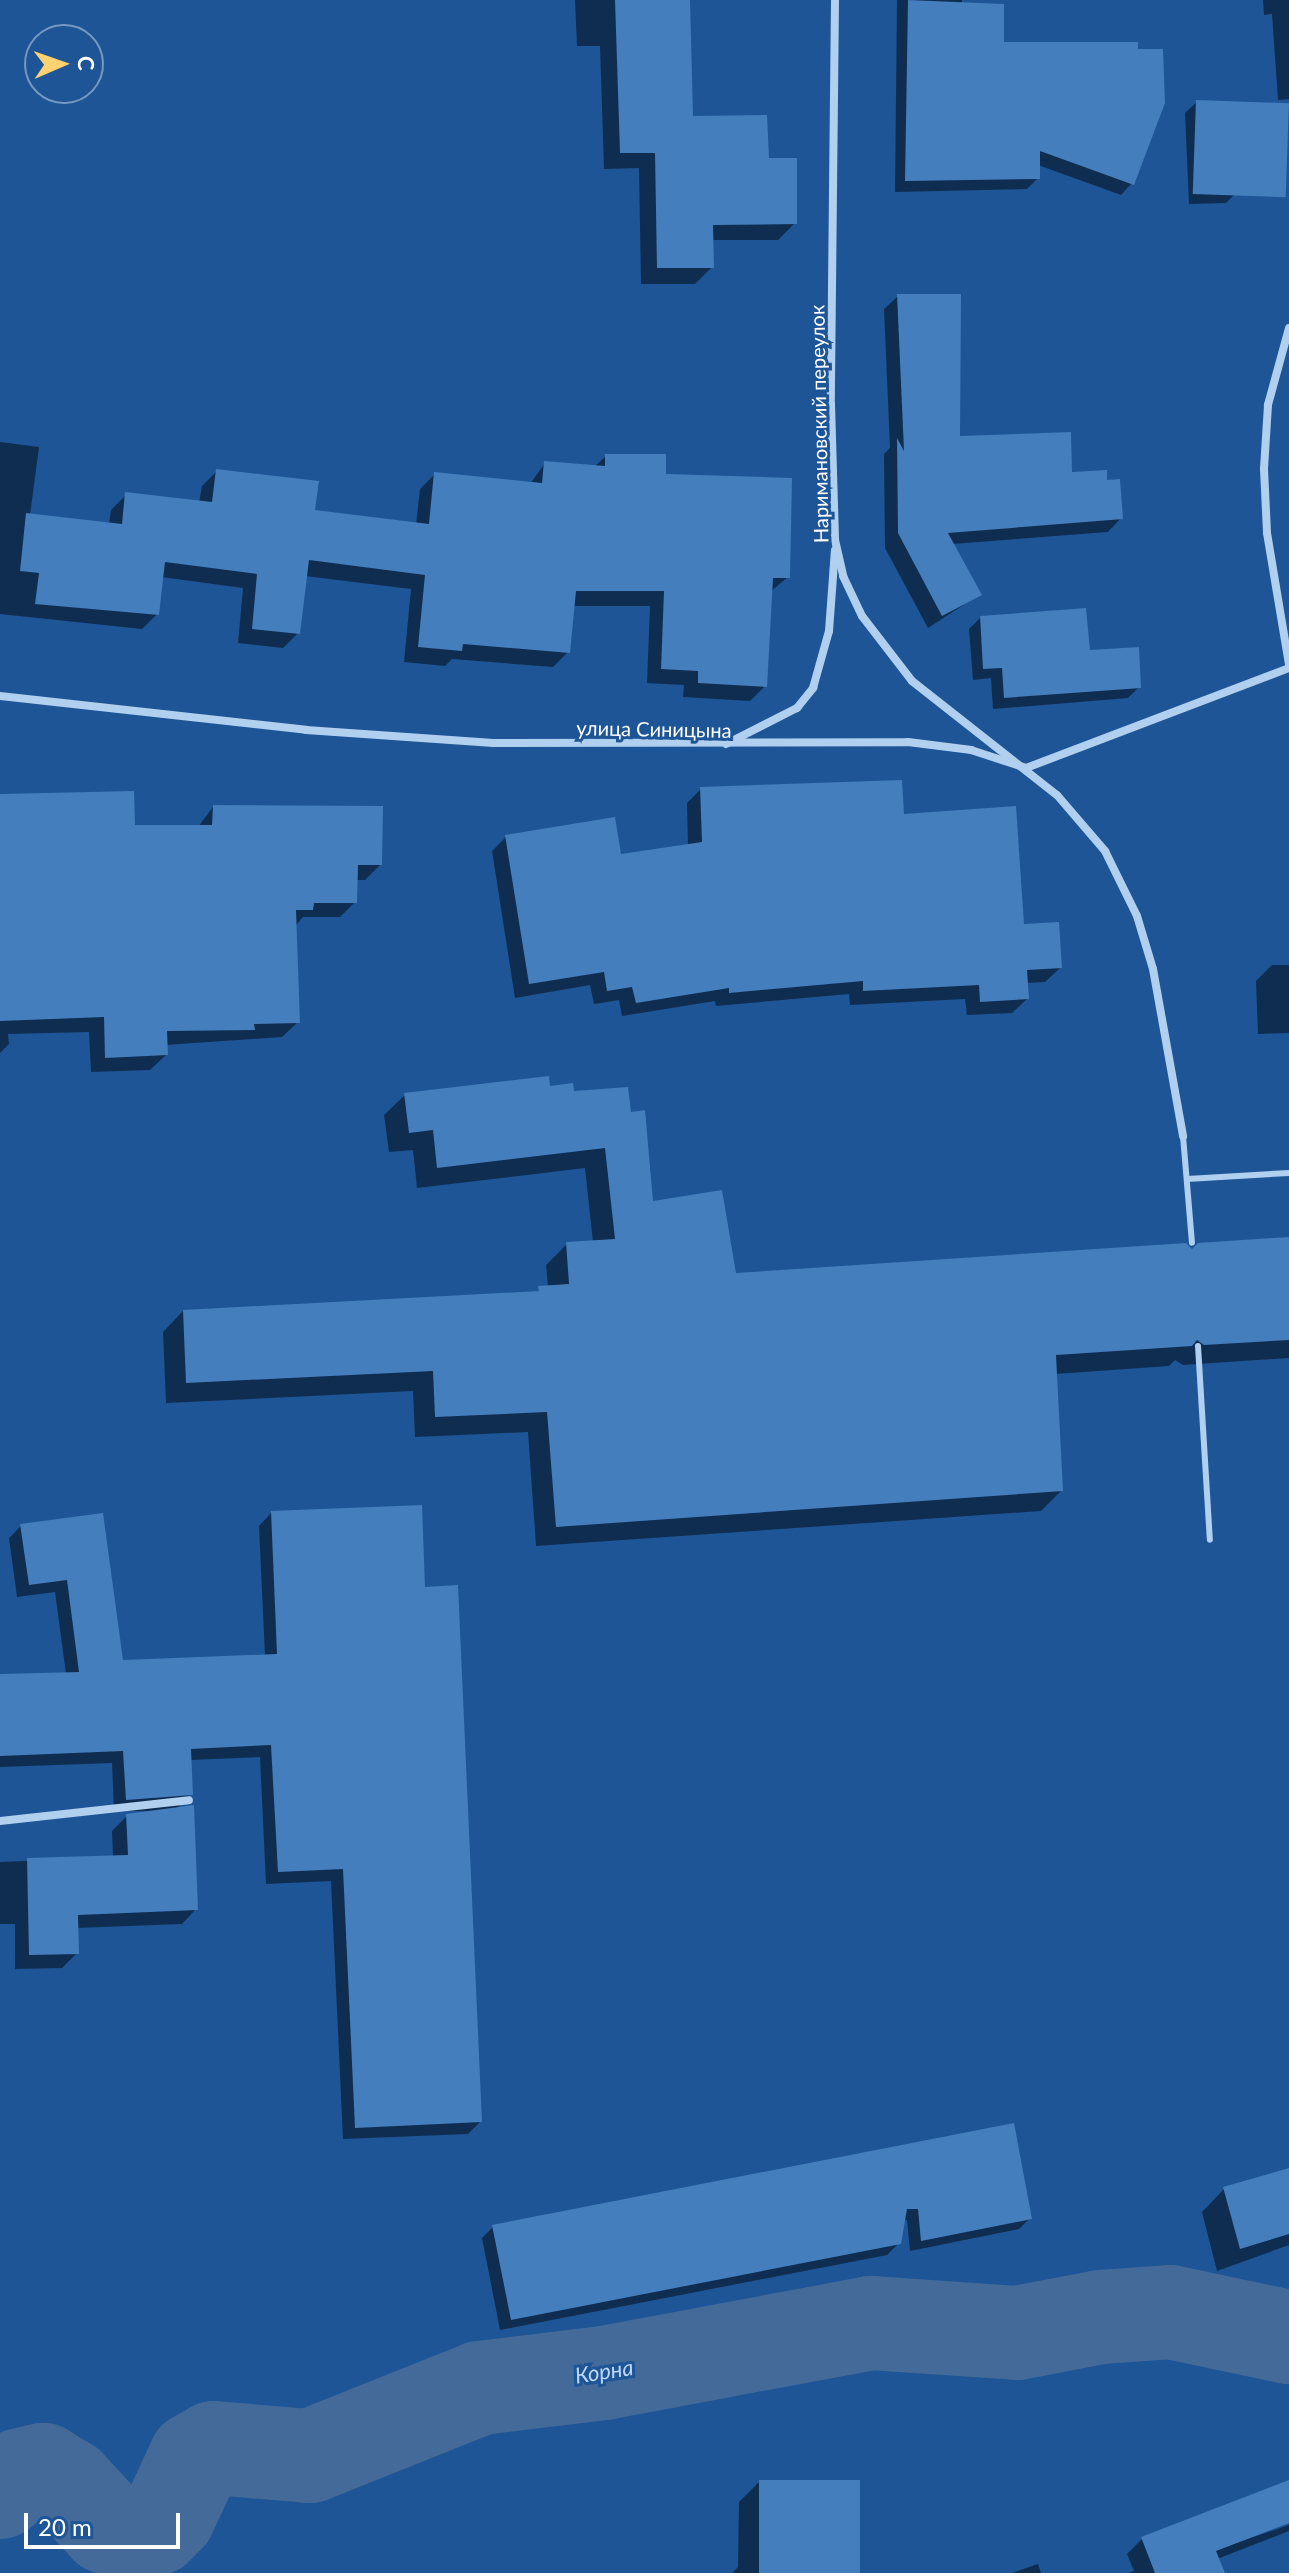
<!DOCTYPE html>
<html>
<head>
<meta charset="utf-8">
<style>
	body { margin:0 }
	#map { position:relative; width:1289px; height:2573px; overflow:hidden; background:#1d5596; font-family:Lato,sans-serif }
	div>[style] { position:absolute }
	.shadow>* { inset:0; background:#0007 }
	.river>* { height:94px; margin:-47px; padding:0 47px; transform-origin:47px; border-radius:47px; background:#436a99 }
	.building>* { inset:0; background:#457ebd; transform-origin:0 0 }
	.service>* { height:6px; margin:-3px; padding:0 3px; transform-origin:3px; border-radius:3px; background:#b1cfef }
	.minor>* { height:8px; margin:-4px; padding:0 4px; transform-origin:4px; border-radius:4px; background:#b1cfef }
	span { translate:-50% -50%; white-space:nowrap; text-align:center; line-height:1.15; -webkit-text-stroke:6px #1d5596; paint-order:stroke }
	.street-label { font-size:20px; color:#fff }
	.water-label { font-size:22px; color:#bdd8f6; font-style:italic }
	.north { position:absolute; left:24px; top:24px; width:80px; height:80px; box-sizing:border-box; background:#1d5596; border:2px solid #7799c0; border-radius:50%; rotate:88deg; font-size:22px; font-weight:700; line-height:32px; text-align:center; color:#fff }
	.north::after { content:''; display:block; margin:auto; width:28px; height:36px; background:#fed270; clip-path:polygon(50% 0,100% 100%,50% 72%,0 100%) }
	.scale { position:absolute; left:24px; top:2513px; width:156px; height:36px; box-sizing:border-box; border:4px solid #fff; border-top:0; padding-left:10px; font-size:24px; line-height:28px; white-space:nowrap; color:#fff; -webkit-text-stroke:6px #1d5596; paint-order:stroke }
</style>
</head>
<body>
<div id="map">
	<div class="shadow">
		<div style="clip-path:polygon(575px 0,688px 0,691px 118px,767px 160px,795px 223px,778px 240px,712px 240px,712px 267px,695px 284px,641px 284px,639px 168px,604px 169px,600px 46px,577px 46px)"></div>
		<div style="clip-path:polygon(897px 0,962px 0,962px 6px,1132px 183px,1121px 195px,1038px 165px,1038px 178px,1027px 189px,895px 192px)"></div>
		<div style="clip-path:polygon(1263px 0,1289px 0,1289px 99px,1278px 100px,1272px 14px,1264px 15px)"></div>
		<div style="clip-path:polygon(1197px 102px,1237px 192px,1226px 203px,1189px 204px,1185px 113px)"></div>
		<div style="clip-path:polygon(898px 296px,958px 438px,1105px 482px,1121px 518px,1108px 532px,952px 544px,979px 595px,928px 628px,885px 548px,884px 454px,890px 448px,884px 309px)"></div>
		<div style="clip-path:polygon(0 442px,39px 447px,30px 515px,109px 524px,111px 510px,126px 495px,199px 503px,202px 486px,217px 471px,313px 512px,416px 525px,420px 489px,435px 474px,530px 484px,545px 463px,594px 467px,606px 456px,664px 476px,788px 577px,770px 592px,765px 686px,750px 701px,683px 697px,684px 685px,647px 683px,650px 606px,573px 606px,568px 652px,553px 667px,452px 659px,445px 666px,404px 662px,411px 589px,305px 576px,298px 633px,283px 648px,238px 643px,243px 588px,161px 577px,157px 614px,142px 629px,0 614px)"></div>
		<div style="clip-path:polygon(981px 617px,1088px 652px,1139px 687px,1128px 698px,993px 709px,991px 678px,973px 680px,969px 629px)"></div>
		<div style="clip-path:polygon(701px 789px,902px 816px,1060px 968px,1045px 982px,1026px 983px,1027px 999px,1012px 1013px,967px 1015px,965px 999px,850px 1005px,849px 994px,716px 1006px,715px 1001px,622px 1016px,619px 1000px,594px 1004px,590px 985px,515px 998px,492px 851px,506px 837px,619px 857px,688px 846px,687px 803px)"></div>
		<div style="clip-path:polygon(0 794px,133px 827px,198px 827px,213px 807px,380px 865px,365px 880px,355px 880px,355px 902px,340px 917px,303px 917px,296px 925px,298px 1022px,282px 1037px,165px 1045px,166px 1055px,150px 1070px,91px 1072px,89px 1032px,8px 1034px,9px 1044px,0 1053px)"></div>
		<div style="clip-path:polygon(1272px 965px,1289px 965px,1289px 1033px,1258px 1034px,1256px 981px)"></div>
		<div style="clip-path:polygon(548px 1088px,629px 1114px,651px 1203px,734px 1275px,1192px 1252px,1289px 1239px,1289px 1358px,1183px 1365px,1175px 1360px,1169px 1366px,1055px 1374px,1061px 1491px,1041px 1511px,536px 1546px,528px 1432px,415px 1437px,413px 1391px,166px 1403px,163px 1332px,183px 1311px,534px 1293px,548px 1287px,546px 1265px,567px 1244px,593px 1242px,585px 1168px,417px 1188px,413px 1150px,389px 1152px,384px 1115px,405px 1095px)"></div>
		<div style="clip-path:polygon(271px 1513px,424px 1589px,480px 2122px,468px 2134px,343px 2139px,331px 1881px,266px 1884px,260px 1757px,190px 1760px,191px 1794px,175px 1810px,196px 1909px,182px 1924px,76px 1928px,77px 1953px,62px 1968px,15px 1969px,15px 1924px,0 1924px,0 1862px,113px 1857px,112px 1831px,127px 1816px,167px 1811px,114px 1811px,112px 1763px,0 1767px,0 1676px,66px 1674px,55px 1592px,17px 1597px,9px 1538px,21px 1526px,101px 1515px,121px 1663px,265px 1656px,259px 1526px)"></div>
		<div style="clip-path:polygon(1013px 2126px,1030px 2218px,1019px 2229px,910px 2251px,907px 2220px,903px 2219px,899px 2243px,887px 2255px,500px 2330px,482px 2238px,493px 2227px)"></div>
		<div style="clip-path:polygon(1289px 2172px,1289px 2245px,1217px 2271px,1202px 2212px,1224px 2189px)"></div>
		<div style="clip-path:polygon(759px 2482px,845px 2573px,732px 2573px,738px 2567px,739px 2502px)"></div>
		<div style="clip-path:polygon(1289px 2482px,1289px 2521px,1206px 2553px,1289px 2525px,1289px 2531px,1217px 2559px,1222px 2573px,1128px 2573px,1134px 2571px,1127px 2554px,1142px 2539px)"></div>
		<div style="clip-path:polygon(1038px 2564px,1041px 2573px,1012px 2573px)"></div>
	</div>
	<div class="river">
		<div style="left:0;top:2492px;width:27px;rotate:-39deg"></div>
		<div style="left:21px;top:2475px;width:23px;rotate:-13deg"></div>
		<div style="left:43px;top:2470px;width:29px;rotate:31deg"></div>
		<div style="left:68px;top:2485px;width:57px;rotate:47.1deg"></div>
		<div style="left:107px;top:2527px;width:25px;rotate:14deg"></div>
		<div style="left:131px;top:2533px;width:25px;rotate:-11deg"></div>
		<div style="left:156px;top:2528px;width:18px;rotate:-45deg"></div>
		<div style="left:169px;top:2515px;width:62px;rotate:-65.1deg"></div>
		<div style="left:195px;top:2459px;width:22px;rotate:-30deg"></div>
		<div style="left:214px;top:2448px;width:96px;rotate:4.8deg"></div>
		<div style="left:310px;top:2456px;width:183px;rotate:-21.8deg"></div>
		<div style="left:480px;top:2388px;width:125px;rotate:-6.9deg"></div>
		<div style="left:604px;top:2373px;width:272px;rotate:-10.6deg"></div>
		<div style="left:871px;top:2323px;width:146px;rotate:3.9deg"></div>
		<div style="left:1017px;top:2333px;width:86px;rotate:-10.8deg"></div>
		<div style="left:1101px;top:2317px;width:69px;rotate:-4.1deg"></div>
		<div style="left:1170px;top:2312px;width:122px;rotate:11.9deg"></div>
	</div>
	<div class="building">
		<div style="clip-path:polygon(615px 0,690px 0,693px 116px,767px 115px,769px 158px,797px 158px,797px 224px,713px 225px,714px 268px,657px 268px,655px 153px,620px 153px)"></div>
		<div style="clip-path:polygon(908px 0,1004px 4px,1004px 42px,1138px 42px,1138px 49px,1163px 49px,1165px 103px,1134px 185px,1040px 151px,1040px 179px,905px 181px)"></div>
		<div style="left:1196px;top:100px;width:93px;height:94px;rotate:2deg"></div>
		<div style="clip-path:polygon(897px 294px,961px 294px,960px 436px,1071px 432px,1072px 472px,1107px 470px,1107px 480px,1120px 479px,1123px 519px,948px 533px,982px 595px,942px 616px,898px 533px,897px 438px,904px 451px)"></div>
		<div style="clip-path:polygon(605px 454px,666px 454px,666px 474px,792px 478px,790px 578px,773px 578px,767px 687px,698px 683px,698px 671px,661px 669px,664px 591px,576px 591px,570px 653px,463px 644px,462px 651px,418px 647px,425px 575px,309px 560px,300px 634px,252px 629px,257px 574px,165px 562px,159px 615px,35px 604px,39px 573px,20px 571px,26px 513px,122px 524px,125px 492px,212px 502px,216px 469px,319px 481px,315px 510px,429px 524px,434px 472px,542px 483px,544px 461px,605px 466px)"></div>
		<div style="clip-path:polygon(1086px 608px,1090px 650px,1139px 647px,1141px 688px,1004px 698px,1002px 668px,983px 669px,980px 616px)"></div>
		<div style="clip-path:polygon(902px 780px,904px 814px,1016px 806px,1024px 924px,1059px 922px,1062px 968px,1027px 970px,1029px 999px,980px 1002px,979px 985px,863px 991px,863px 981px,729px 993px,729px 988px,636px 1003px,632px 987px,607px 991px,604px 972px,529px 984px,505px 835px,615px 817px,621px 854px,702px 842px,700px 787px)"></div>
		<div style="clip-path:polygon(134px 791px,135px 825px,212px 825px,213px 805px,383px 806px,382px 865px,358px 865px,357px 903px,314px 903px,313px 910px,296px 910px,300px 1023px,254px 1024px,255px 1030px,167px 1031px,168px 1055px,105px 1058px,104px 1017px,0 1021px,0 794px)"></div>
		<div style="clip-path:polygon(549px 1076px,550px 1086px,573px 1083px,574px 1091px,628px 1087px,631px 1112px,645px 1110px,653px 1201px,722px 1190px,736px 1273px,1186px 1243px,1192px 1249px,1198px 1243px,1289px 1237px,1289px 1340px,1204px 1345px,1197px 1340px,1192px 1346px,1056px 1355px,1063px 1491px,556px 1527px,547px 1412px,435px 1417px,433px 1371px,186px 1383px,183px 1310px,539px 1291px,538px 1286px,569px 1284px,566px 1242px,615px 1239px,605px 1148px,437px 1168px,433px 1130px,409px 1133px,404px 1093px)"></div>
		<div style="clip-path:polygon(422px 1505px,425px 1587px,458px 1585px,482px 2122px,355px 2128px,343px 1869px,278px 1872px,271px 1745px,191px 1749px,193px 1795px,126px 1800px,123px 1751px,0 1756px,0 1674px,79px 1672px,67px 1580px,29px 1585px,20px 1524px,103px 1513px,123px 1660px,277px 1654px,271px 1511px)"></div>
		<div style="clip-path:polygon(194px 1805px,198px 1910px,78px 1915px,79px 1954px,29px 1955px,27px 1858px,128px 1855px,126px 1814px)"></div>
		<div style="clip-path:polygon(1014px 2123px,1032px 2219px,921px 2241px,918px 2209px,907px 2209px,901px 2244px,511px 2320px,492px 2225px)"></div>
		<div style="clip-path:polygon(1289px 2168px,1289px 2234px,1240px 2249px,1223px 2187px)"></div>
		<div style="left:759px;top:2480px;width:101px;height:93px"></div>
		<div style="clip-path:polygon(1289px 2480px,1289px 2523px,1216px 2551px,1225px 2573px,1155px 2573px,1141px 2537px)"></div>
	</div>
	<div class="service">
		<div style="left:1183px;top:1136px;width:107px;rotate:85.2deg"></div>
		<div style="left:1187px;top:1179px;width:102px;rotate:-3.4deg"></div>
		<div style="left:1198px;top:1346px;width:194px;rotate:86.5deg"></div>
	</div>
	<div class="minor">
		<div style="left:835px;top:0;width:404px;rotate:90.6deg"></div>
		<div style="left:831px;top:404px;width:136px;rotate:88.3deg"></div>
		<div style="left:835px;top:540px;width:37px;rotate:77deg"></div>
		<div style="left:843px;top:576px;width:44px;rotate:64.6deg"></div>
		<div style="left:862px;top:616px;width:82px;rotate:52.4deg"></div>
		<div style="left:912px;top:681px;width:184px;rotate:38.2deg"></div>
		<div style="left:1057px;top:795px;width:74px;rotate:49.4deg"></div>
		<div style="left:1105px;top:851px;width:72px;rotate:63.8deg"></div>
		<div style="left:1137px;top:916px;width:55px;rotate:73.2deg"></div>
		<div style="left:1153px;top:969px;width:170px;rotate:79.8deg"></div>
		<div style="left:1289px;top:328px;width:80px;rotate:105.3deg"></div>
		<div style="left:1268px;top:405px;width:64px;rotate:93.6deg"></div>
		<div style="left:1264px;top:469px;width:64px;rotate:87.3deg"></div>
		<div style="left:1267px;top:533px;width:133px;rotate:80.5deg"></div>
		<div style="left:0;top:696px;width:308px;rotate:6.3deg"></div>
		<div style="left:306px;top:730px;width:188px;rotate:4deg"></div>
		<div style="left:494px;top:743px;width:414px;rotate:-0.1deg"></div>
		<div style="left:908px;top:742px;width:64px;rotate:7.2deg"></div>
		<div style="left:971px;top:750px;width:58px;rotate:18.1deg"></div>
		<div style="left:1026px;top:768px;width:281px;rotate:-20.8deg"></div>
		<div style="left:726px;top:744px;width:80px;rotate:-26.9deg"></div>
		<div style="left:797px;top:708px;width:26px;rotate:-51deg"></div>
		<div style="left:813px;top:688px;width:59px;rotate:-74.3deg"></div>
		<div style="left:829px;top:631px;width:81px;rotate:-85.8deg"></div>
		<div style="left:0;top:1821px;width:190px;rotate:-6.3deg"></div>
	</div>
	<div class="street-label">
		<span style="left:819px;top:424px;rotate:-91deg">Наримановский переулок</span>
		<span style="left:654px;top:729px;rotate:1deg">улица Синицына</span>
	</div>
	<div class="water-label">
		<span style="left:604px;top:2371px;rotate:-9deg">Корна</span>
	</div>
	<div class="north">С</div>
	<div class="scale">20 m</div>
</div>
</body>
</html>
